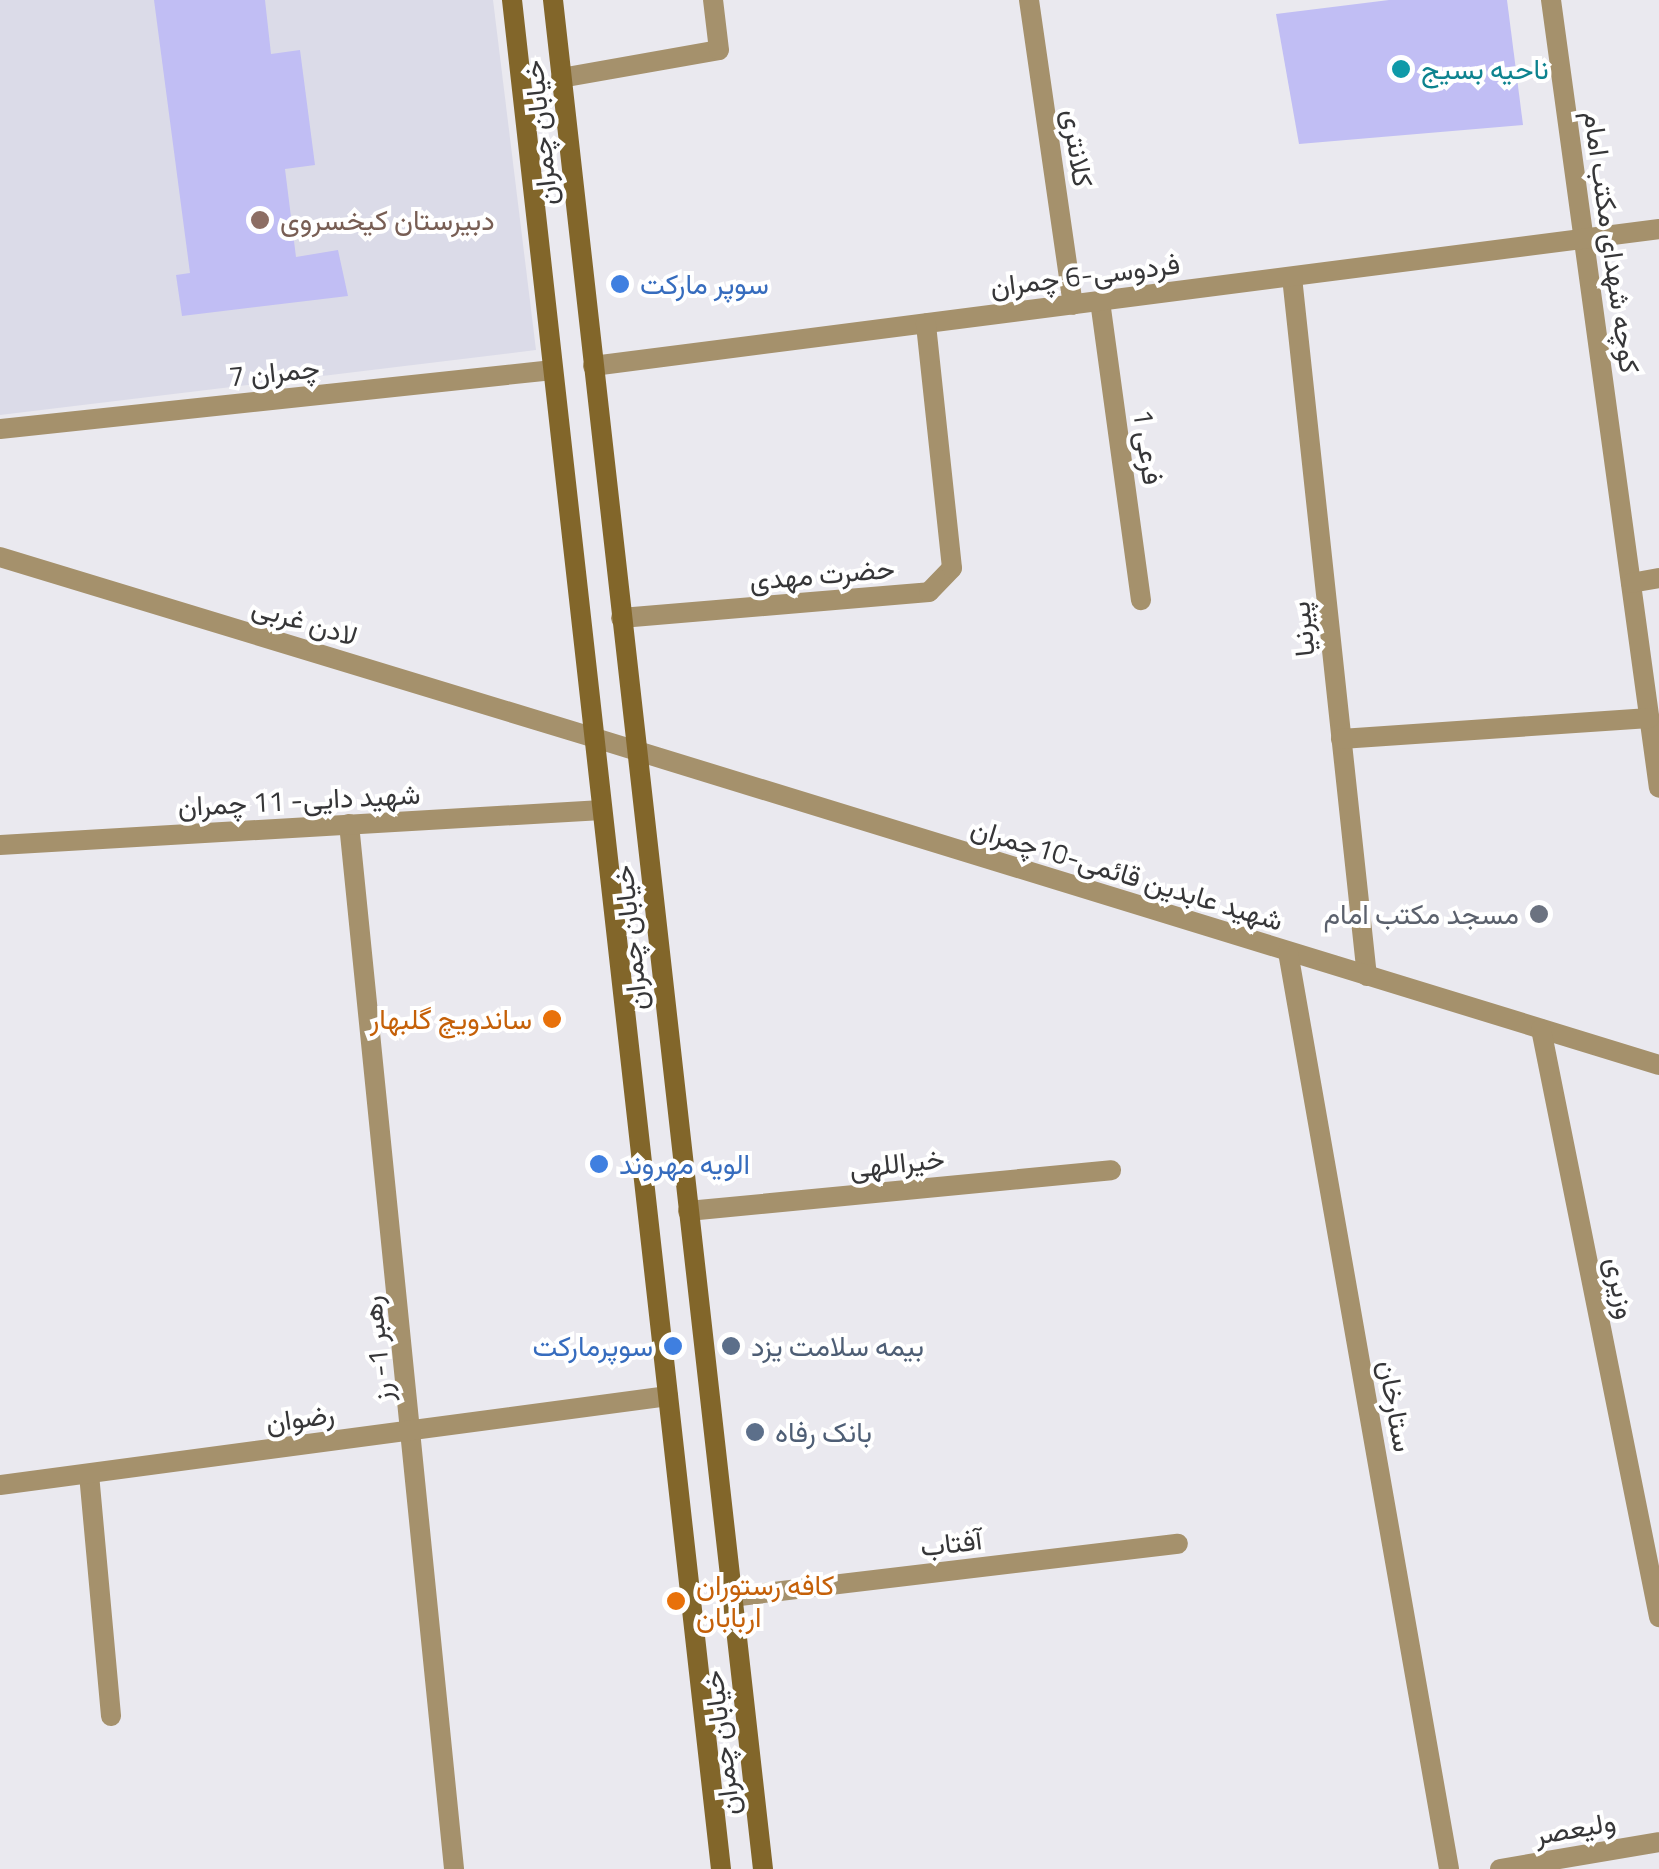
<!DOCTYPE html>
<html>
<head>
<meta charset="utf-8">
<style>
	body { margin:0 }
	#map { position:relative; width:1659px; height:1869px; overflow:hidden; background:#eae9ef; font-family:"Titillium Web",Vazirmatn,sans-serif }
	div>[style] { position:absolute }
	.built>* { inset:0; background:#dbdbe8 }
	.building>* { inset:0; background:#c1bef4 }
	.service>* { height:20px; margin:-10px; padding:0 10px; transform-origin:10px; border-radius:10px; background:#a5916c }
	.minor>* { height:20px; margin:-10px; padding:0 10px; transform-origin:10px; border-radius:10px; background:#a5916c }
	.tertiary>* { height:20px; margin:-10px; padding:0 10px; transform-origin:10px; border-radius:10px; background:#a5916c }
	.secondary>* { height:20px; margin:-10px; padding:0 10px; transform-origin:10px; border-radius:10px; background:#82662a }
	.dots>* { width:28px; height:28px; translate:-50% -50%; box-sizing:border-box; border:5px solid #fff; border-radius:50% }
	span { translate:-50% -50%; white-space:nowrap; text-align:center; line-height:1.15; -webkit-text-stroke:8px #fff; paint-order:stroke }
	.culture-label { font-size:28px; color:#0d838f }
	.left { translate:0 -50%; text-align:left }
	.street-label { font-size:28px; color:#363638 }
	.education-label { font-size:28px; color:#785e54 }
	.shop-label { font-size:28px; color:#366cbe }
	.right { translate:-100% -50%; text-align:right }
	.worship-label { font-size:28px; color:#5b616d }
	.food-label { font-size:28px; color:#c56008 }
	.service-label { font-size:28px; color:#4e5e75 }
</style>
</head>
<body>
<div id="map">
	<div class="built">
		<div style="clip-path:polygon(0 0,493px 0,536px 350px,0 415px)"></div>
	</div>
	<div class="building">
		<div style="clip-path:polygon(154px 0,265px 0,271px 54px,300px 50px,315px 165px,285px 169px,296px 257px,338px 250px,348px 296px,182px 316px,176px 275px,190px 273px)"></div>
		<div style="clip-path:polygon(1389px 0,1507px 0,1523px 125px,1299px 144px,1276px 14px)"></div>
	</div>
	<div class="service">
		<div style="left:561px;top:78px;width:160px;rotate:-10deg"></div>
		<div style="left:719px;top:50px;width:50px;rotate:-96.8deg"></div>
	</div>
	<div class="minor">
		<div style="left:1029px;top:0;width:308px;rotate:81.8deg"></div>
		<div style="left:1551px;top:0;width:795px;rotate:82.2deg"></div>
		<div style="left:1292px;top:277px;width:703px;rotate:83.88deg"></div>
		<div style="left:1100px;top:301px;width:302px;rotate:82.2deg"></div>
		<div style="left:593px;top:366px;width:1075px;rotate:-7.32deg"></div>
		<div style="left:0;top:429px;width:556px;rotate:-6.09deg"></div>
		<div style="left:1631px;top:583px;width:28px;rotate:-10deg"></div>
		<div style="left:621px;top:618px;width:309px;rotate:-4.8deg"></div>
		<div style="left:929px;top:592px;width:33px;rotate:-46deg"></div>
		<div style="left:952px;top:568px;width:246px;rotate:-96.1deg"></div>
		<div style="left:595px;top:738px;width:1113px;rotate:17.08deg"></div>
		<div style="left:1341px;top:739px;width:309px;rotate:-3.9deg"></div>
		<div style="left:349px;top:824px;width:1050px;rotate:84.26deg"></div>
		<div style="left:0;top:845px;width:603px;rotate:-3.33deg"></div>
		<div style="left:1288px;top:952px;width:931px;rotate:80.04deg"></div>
		<div style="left:1541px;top:1029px;width:600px;rotate:78.65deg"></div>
		<div style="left:688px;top:1211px;width:425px;rotate:-5.5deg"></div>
		<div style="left:89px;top:1474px;width:243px;rotate:84.8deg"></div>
		<div style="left:0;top:1485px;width:674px;rotate:-7.59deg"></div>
		<div style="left:731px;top:1597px;width:450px;rotate:-6.8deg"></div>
		<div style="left:1500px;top:1869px;width:161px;rotate:-9.6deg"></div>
	</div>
	<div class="tertiary">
		<div style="left:0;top:557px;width:622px;rotate:16.92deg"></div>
	</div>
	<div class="secondary">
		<div style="left:512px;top:0;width:1881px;rotate:83.62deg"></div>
		<div style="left:553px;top:0;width:1881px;rotate:83.59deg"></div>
	</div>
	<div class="dots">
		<div style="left:1401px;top:69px;background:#0f9aa8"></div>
		<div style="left:260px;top:220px;background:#8d6e63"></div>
		<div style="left:620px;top:284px;background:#3f7fe0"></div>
		<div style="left:1539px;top:914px;background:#6b7280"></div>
		<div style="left:552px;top:1019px;background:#e8710a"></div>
		<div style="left:599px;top:1164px;background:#3f7fe0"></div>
		<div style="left:673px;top:1346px;background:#3f7fe0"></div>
		<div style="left:731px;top:1346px;background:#5c6f8a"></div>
		<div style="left:755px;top:1432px;background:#5c6f8a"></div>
		<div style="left:676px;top:1601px;background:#e8710a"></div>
	</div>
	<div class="culture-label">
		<span class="left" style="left:1421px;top:69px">ناحیه بسیج</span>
	</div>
	<div class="street-label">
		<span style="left:540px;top:133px;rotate:-96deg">خیابان چمران</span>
		<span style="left:1078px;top:148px;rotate:82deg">کلانتری</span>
		<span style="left:1612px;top:242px;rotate:82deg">کوچه شهدای مکتب امام</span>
		<span style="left:1085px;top:275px;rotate:-7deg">فردوسی-6 چمران</span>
		<span style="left:274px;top:372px;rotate:-6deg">چمران 7</span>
		<span style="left:1148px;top:447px;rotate:82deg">فرعی 1</span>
		<span style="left:822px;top:574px;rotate:-5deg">حضرت مهدی</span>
		<span style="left:305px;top:621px;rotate:17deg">لادن غربی</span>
		<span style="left:1302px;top:629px;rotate:-96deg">پیرنیا</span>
		<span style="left:299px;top:800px;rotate:-3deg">شهید دایی- 11 چمران</span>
		<span style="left:1127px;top:874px;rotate:17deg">شهید عابدین قائمی-10چمران</span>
		<span style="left:630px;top:938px;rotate:-96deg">خیابان چمران</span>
		<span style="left:897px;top:1163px;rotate:-6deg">خیراللهی</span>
		<span style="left:1621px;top:1288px;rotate:79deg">وزیری</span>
		<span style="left:377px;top:1349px;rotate:-96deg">رهبر 1- رز</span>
		<span style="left:1396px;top:1406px;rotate:80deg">ستارخان</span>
		<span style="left:300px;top:1418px;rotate:-8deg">رضوان</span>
		<span style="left:951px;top:1543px;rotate:-7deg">آفتاب</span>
		<span style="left:721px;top:1743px;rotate:-97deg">خیابان چمران</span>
		<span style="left:1575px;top:1828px;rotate:-10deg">ولیعصر</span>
	</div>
	<div class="education-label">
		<span class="left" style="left:280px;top:220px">دبیرستان کیخسروی</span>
	</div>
	<div class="shop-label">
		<span class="left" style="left:640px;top:284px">سوپر مارکت</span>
		<span class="left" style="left:619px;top:1164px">الویه مهروند</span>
		<span class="right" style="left:653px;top:1346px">سوپرمارکت</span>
	</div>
	<div class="worship-label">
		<span class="right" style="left:1519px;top:914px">مسجد مکتب امام</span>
	</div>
	<div class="food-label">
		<span class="right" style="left:532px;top:1019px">ساندویچ گلبهار</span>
		<span class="left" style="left:696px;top:1601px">کافه رستوران<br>اربابان</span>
	</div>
	<div class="service-label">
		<span class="left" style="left:751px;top:1346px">بيمه سلامت يزد</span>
		<span class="left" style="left:775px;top:1432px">بانک رفاه</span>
	</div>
</div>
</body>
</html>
